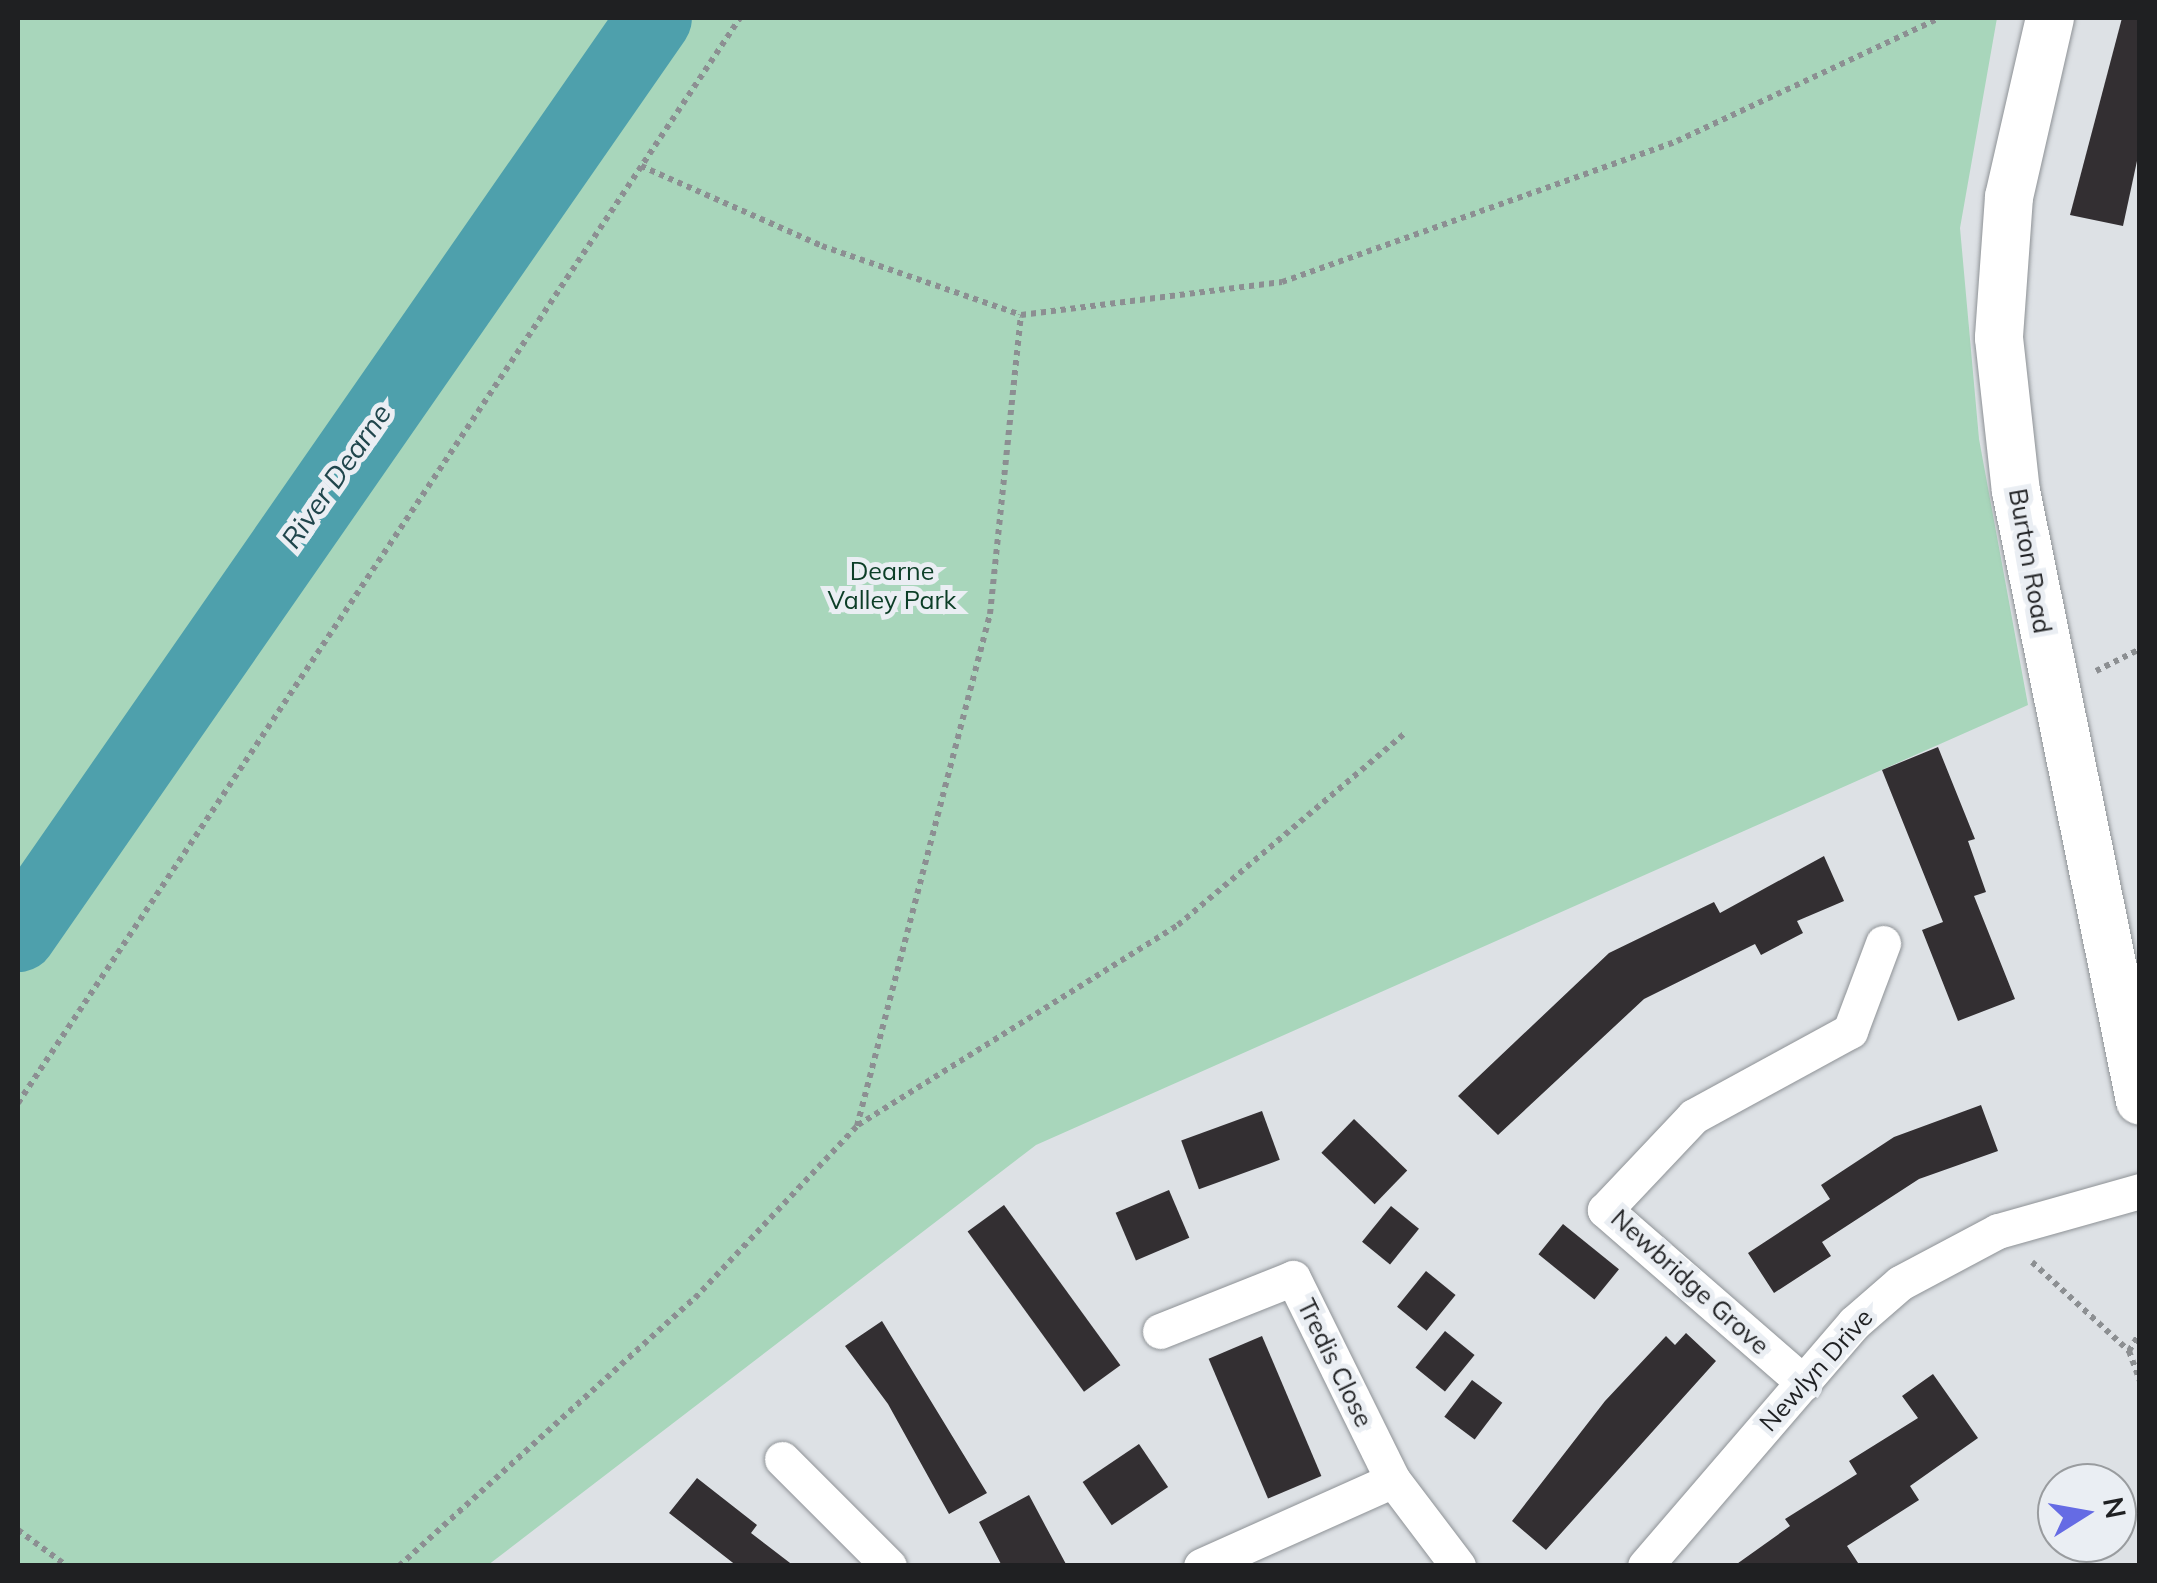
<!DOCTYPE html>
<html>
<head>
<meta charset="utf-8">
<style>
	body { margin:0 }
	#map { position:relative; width:2157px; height:1583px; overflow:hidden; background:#dde1e5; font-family:Mulish,sans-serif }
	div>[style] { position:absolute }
	.green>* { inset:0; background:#a8d6bb }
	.river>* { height:75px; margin:-37.5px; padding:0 37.5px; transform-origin:37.5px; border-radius:37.5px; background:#4ea0ac }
	.building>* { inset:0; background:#332f32; transform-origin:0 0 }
	.path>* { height:6px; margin-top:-3px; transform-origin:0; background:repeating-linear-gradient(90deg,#8c8f92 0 5px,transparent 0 10px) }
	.roads { filter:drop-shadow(0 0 2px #8e9296) drop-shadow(0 0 2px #8e9296) }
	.street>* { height:35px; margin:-17.5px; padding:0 17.5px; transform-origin:17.5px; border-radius:17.5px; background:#fff }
	.secondary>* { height:48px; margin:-24px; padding:0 24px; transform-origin:24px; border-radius:24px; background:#fff }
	span { translate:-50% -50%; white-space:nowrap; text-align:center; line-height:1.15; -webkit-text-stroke:10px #eaeef3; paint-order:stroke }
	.street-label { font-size:25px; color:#1f2022 }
	.park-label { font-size:25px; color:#0c3e27 }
	.water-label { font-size:28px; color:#20464c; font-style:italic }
	.frame { position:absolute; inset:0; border:20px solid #1f2022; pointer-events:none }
	.north { position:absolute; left:2037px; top:1463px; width:100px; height:100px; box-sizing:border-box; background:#eaeef3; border:2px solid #999c9f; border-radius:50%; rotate:79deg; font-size:28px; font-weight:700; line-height:40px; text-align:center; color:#1f2022 }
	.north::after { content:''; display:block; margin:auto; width:35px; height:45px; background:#656be4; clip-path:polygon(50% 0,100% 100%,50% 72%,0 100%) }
</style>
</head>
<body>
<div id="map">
	<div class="green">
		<div style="clip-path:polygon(18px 18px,1997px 18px,1960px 228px,1979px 439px,2028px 705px,1036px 1145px,488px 1565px,18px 1565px)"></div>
	</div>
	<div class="river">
		<div style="left:18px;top:934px;width:1115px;rotate:-55.23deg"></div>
	</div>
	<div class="building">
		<div style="clip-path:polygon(2122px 18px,2140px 18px,2140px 147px,2123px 226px,2070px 215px)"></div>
		<div style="clip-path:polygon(1938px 747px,1975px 839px,1968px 841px,1986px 892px,1974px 896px,2015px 999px,1958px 1021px,1922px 930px,1943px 922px,1882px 770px)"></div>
		<div style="clip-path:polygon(1824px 856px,1844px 901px,1797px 921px,1803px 933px,1761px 955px,1755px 944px,1644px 999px,1498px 1135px,1458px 1096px,1609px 953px,1714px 902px,1720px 913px)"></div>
		<div style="clip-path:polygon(1981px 1105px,1998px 1151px,1919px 1179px,1822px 1242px,1831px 1256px,1774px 1293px,1748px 1253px,1830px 1199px,1821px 1185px,1894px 1137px)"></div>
		<div style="left:1262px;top:1111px;width:52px;height:86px;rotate:70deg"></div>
		<div style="left:1354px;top:1119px;width:74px;height:47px;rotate:44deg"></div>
		<div style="left:1169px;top:1190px;width:52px;height:58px;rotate:67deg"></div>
		<div style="left:1004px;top:1205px;width:198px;height:45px;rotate:54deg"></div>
		<div style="left:1391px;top:1206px;width:36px;height:46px;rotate:39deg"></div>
		<div style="left:1563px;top:1224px;width:72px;height:39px;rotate:39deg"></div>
		<div style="left:1426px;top:1271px;width:38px;height:46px;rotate:39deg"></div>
		<div style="clip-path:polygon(882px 1321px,987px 1493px,949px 1514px,888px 1404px,845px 1346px)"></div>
		<div style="left:1445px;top:1331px;width:38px;height:47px;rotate:39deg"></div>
		<div style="clip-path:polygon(1686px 1333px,1716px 1361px,1546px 1550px,1512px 1521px,1605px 1401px,1666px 1336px,1675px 1345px)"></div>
		<div style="left:1262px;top:1336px;width:152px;height:58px;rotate:67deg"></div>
		<div style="clip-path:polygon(1933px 1374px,1978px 1438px,1910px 1486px,1919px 1500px,1847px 1546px,1860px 1566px,1734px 1566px,1790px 1526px,1785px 1519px,1857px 1474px,1849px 1461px,1918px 1418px,1902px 1396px)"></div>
		<div style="left:1472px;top:1380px;width:38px;height:46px;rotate:37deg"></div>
		<div style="left:1139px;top:1444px;width:52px;height:68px;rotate:56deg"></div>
		<div style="clip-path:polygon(697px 1478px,757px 1525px,751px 1533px,794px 1566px,737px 1566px,669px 1513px)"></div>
		<div style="clip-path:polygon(1029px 1495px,1046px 1527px,1067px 1566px,1002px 1566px,979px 1522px)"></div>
	</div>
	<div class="path">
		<div style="left:641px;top:166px;width:198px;rotate:23.8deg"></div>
		<div style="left:822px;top:246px;width:211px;rotate:19.1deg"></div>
		<div style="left:1021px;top:315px;width:263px;rotate:-7.2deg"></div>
		<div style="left:1282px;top:282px;width:419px;rotate:-19.6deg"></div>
		<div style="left:1677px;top:141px;width:289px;rotate:-25.1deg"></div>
		<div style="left:2096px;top:671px;width:49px;rotate:-26.6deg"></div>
		<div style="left:18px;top:1103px;width:1303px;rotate:-56.36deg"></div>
		<div style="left:858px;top:1125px;width:377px;rotate:-32deg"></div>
		<div style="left:1178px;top:925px;width:297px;rotate:-40.2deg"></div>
		<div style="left:2032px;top:1262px;width:132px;rotate:42.5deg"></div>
		<div style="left:2129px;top:1351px;width:32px;rotate:70deg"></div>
		<div style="left:2129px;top:1351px;width:21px;rotate:-59deg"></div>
		<div style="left:18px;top:1530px;width:61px;rotate:36.3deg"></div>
		<div style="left:399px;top:1566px;width:399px;rotate:-42.2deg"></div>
		<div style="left:695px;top:1298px;width:236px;rotate:-46.7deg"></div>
		<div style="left:857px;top:1126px;width:529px;rotate:-75.44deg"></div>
		<div style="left:990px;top:614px;width:301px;rotate:-84.1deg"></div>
	</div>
	<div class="roads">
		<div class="street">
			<div style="left:1160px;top:1331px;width:143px;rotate:-21.7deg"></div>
			<div style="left:1293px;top:1278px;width:225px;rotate:63.7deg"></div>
			<div style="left:1393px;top:1480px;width:108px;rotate:52.9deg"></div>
			<div style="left:1804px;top:1383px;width:264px;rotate:-139deg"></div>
			<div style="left:1605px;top:1210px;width:129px;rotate:-46.6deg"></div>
			<div style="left:1694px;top:1116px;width:178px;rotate:-28.6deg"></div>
			<div style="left:1850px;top:1031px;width:94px;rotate:-69.4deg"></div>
			<div style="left:782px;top:1459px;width:151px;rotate:45deg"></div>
			<div style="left:1201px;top:1566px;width:210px;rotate:-24.1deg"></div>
			<div style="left:1645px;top:1566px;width:321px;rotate:-49.3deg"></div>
			<div style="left:1854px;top:1323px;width:61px;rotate:-41deg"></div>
			<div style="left:1900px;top:1283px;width:111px;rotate:-28deg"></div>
			<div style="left:1998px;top:1231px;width:148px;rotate:-15.7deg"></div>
		</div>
		<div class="secondary">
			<div style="left:2050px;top:18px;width:184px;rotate:102.9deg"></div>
			<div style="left:2009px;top:197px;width:141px;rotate:94.1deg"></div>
			<div style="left:1999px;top:338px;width:154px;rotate:83.7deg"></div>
			<div style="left:2016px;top:491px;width:622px;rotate:78.51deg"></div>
		</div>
	</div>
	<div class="street-label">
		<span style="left:2030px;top:561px;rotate:80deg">Burton Road</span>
		<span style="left:1690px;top:1282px;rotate:42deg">Newbridge Grove</span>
		<span style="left:1335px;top:1363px;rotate:64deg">Tredis Close</span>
		<span style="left:1816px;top:1370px;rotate:-48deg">Newlyn Drive</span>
	</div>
	<div class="park-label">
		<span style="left:892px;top:586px">Dearne<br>Valley Park</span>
	</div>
	<div class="water-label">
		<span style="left:336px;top:476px;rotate:-55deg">River Dearne</span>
	</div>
	<div class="frame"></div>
	<div class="north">N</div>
</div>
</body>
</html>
